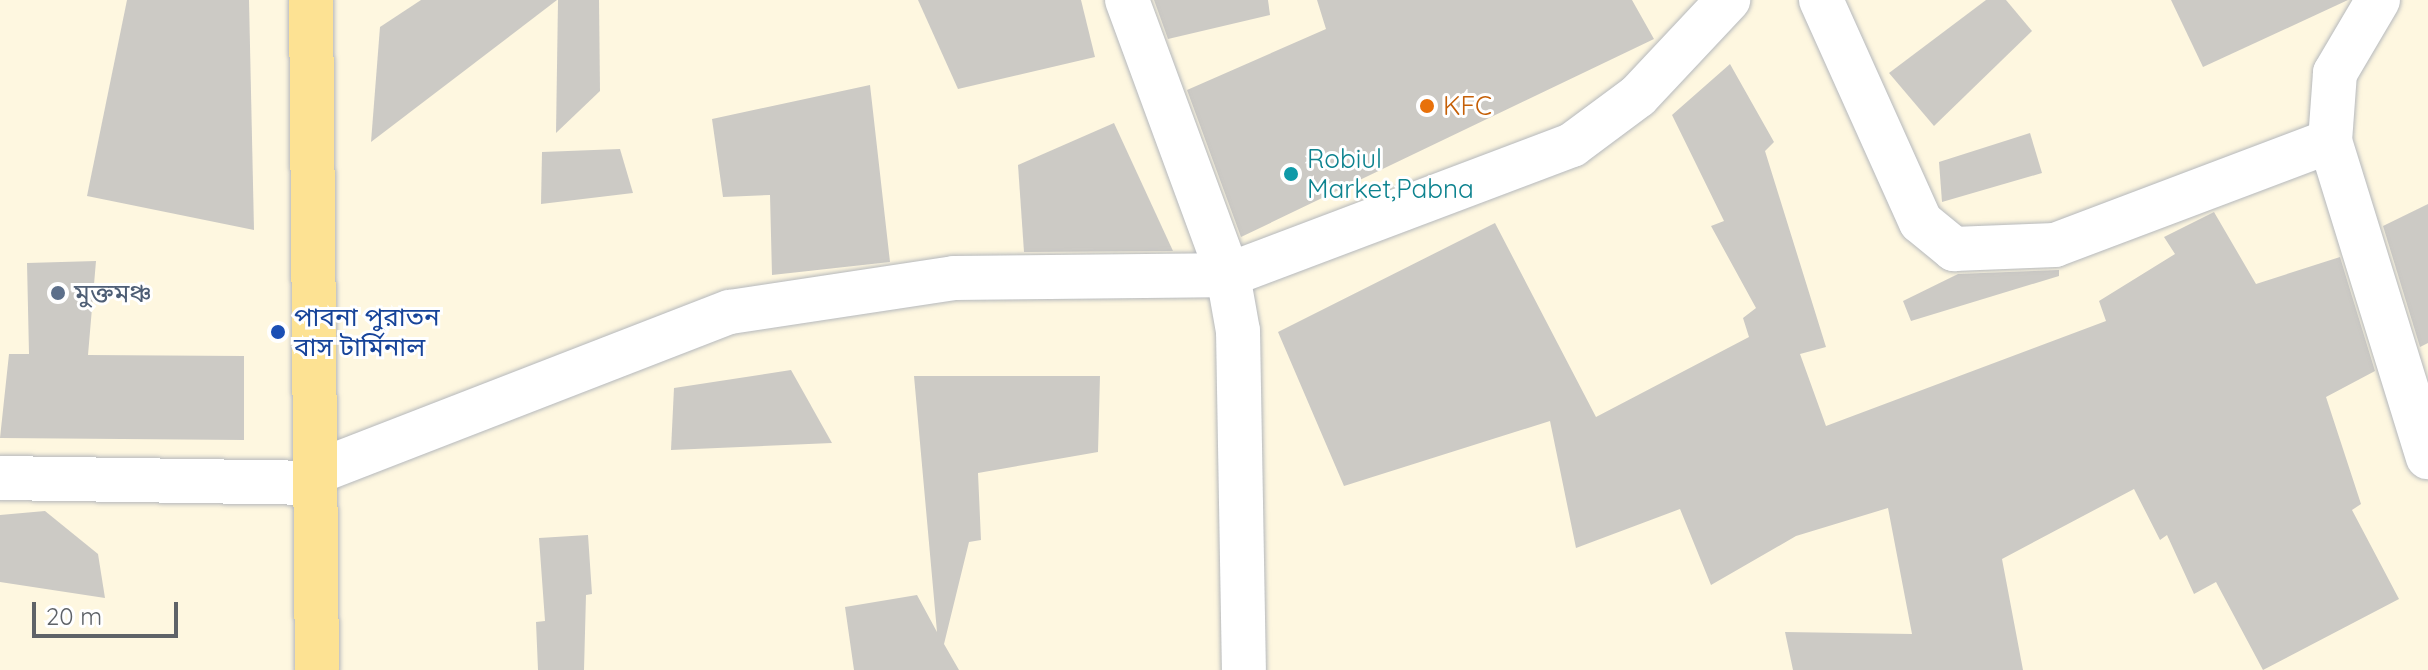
<!DOCTYPE html>
<html>
<head>
<meta charset="utf-8">
<style>
	body { margin:0 }
	#map { position:relative; width:2428px; height:670px; overflow:hidden; background:#f1efe8; font-family:Quicksand,"Noto Sans Bengali",sans-serif }
	div>[style] { position:absolute }
	.commercial>* { inset:0; background:#fef7e0; transform-origin:0 0 }
	.building>* { inset:0; background:#cccac5 }
	.roads { filter:drop-shadow(0 0 2px #b5b8bc) drop-shadow(0 0 2px #b5b8bc) }
	.street>* { height:44px; margin:-22px; padding:0 22px; transform-origin:22px; border-radius:22px; background:#fff }
	.highway>* { height:44px; margin:-22px; padding:0 22px; transform-origin:22px; border-radius:22px; background:#fde293 }
	.dots>* { width:22px; height:22px; translate:-50% -50%; box-sizing:border-box; border:4px solid #fff; border-radius:50% }
	span { translate:-50% -50%; white-space:nowrap; text-align:center; line-height:1.15; -webkit-text-stroke:6px #fff; paint-order:stroke }
	.food-label { font-size:26px; color:#c56008 }
	.left { translate:0 -50%; text-align:left }
	.culture-label { font-size:26px; color:#0d838f }
	.service-label { font-size:26px; color:#4e5e75 }
	.transit-label { font-size:26px; color:#164399 }
	.scale { position:absolute; left:32px; top:602px; width:146px; height:36px; box-sizing:border-box; border:4px solid #5f6368; border-top:0; padding-left:10px; font-size:24px; line-height:28px; white-space:nowrap; color:#5f6368; -webkit-text-stroke:6px #fff; paint-order:stroke }
</style>
</head>
<body>
<div id="map">
	<div class="commercial">
		<div style="left:0;top:0;width:2428px;height:670px"></div>
	</div>
	<div class="building">
		<div style="clip-path:polygon(127px 0,249px 0,254px 230px,87px 196px)"></div>
		<div style="clip-path:polygon(421px 0,557px 0,371px 142px,380px 27px)"></div>
		<div style="clip-path:polygon(558px 0,599px 0,600px 91px,556px 133px)"></div>
		<div style="clip-path:polygon(918px 0,1081px 0,1095px 57px,958px 89px)"></div>
		<div style="clip-path:polygon(1154px 0,1268px 0,1270px 15px,1168px 39px)"></div>
		<div style="clip-path:polygon(1317px 0,1632px 0,1654px 39px,1241px 237px,1187px 90px,1326px 29px)"></div>
		<div style="clip-path:polygon(1986px 0,2006px 0,2032px 31px,1934px 126px,1889px 73px)"></div>
		<div style="clip-path:polygon(2171px 0,2348px 0,2203px 67px)"></div>
		<div style="clip-path:polygon(1730px 64px,1774px 142px,1765px 151px,1826px 347px,1800px 354px,1826px 426px,2106px 321px,2099px 301px,2175px 254px,2164px 237px,2214px 212px,2256px 284px,2340px 257px,2375px 371px,2326px 397px,2361px 504px,2352px 510px,2399px 599px,2263px 670px,2216px 582px,2194px 594px,2167px 535px,2160px 540px,2134px 489px,2002px 559px,2023px 670px,1793px 670px,1785px 632px,1912px 634px,1888px 508px,1796px 536px,1711px 585px,1680px 509px,1576px 548px,1550px 421px,1344px 486px,1278px 332px,1495px 223px,1596px 417px,1749px 337px,1743px 318px,1756px 308px,1711px 226px,1724px 221px,1672px 115px)"></div>
		<div style="clip-path:polygon(870px 85px,890px 262px,772px 275px,770px 195px,723px 197px,712px 119px)"></div>
		<div style="clip-path:polygon(1114px 123px,1173px 251px,1024px 252px,1018px 165px)"></div>
		<div style="clip-path:polygon(2030px 133px,2042px 173px,1942px 202px,1939px 162px)"></div>
		<div style="clip-path:polygon(620px 149px,633px 193px,541px 204px,542px 152px)"></div>
		<div style="clip-path:polygon(2428px 204px,2428px 343px,2420px 347px,2383px 226px)"></div>
		<div style="clip-path:polygon(96px 261px,88px 355px,244px 356px,244px 440px,0 438px,9px 354px,29px 354px,27px 263px)"></div>
		<div style="clip-path:polygon(2059px 270px,2059px 276px,1911px 321px,1903px 301px,1958px 274px)"></div>
		<div style="clip-path:polygon(791px 370px,832px 443px,671px 450px,674px 388px)"></div>
		<div style="clip-path:polygon(914px 376px,1100px 376px,1098px 452px,978px 473px,981px 540px,969px 542px,944px 644px,959px 670px,854px 670px,845px 607px,917px 595px,937px 632px)"></div>
		<div style="clip-path:polygon(45px 511px,98px 554px,105px 598px,0 582px,0 515px)"></div>
		<div style="clip-path:polygon(588px 535px,592px 594px,586px 595px,584px 670px,538px 670px,536px 622px,545px 621px,539px 538px)"></div>
	</div>
	<div class="roads">
		<div class="street">
			<div style="left:1127px;top:0;width:293px;rotate:69.8deg"></div>
			<div style="left:1228px;top:275px;width:57px;rotate:79.9deg"></div>
			<div style="left:1238px;top:331px;width:339px;rotate:89deg"></div>
			<div style="left:1821px;top:0;width:243px;rotate:65.8deg"></div>
			<div style="left:1921px;top:222px;width:43px;rotate:39.3deg"></div>
			<div style="left:1954px;top:249px;width:101px;rotate:-2.3deg"></div>
			<div style="left:2055px;top:245px;width:294px;rotate:-20.7deg"></div>
			<div style="left:2378px;top:0;width:85px;rotate:120.5deg"></div>
			<div style="left:2335px;top:73px;width:68px;rotate:94.2deg"></div>
			<div style="left:2330px;top:141px;width:331px;rotate:72.8deg"></div>
			<div style="left:314px;top:473px;width:446px;rotate:-21.2deg"></div>
			<div style="left:730px;top:312px;width:227px;rotate:-8.6deg"></div>
			<div style="left:954px;top:278px;width:274px;rotate:-0.6deg"></div>
			<div style="left:1228px;top:275px;width:368px;rotate:-20.7deg"></div>
			<div style="left:1572px;top:145px;width:82px;rotate:-36.6deg"></div>
			<div style="left:1638px;top:96px;width:132px;rotate:-46.8deg"></div>
			<div style="left:0;top:478px;width:315px;rotate:0.9deg"></div>
		</div>
		<div class="highway">
			<div style="left:311px;top:0;width:670px;rotate:89.49deg"></div>
		</div>
	</div>
	<div class="dots">
		<div style="left:1427px;top:106px;background:#e8710a"></div>
		<div style="left:1291px;top:174px;background:#0f9aa8"></div>
		<div style="left:58px;top:293px;background:#5c6f8a"></div>
		<div style="left:278px;top:332px;background:#1a4fb4"></div>
	</div>
	<div class="food-label">
		<span class="left" style="left:1443px;top:106px">KFC</span>
	</div>
	<div class="culture-label">
		<span class="left" style="left:1307px;top:174px">Robiul<br>Market,Pabna</span>
	</div>
	<div class="service-label">
		<span class="left" style="left:74px;top:293px">মুক্তমঞ্চ</span>
	</div>
	<div class="transit-label">
		<span class="left" style="left:294px;top:332px">পাবনা পুরাতন<br>বাস টার্মিনাল</span>
	</div>
	<div class="scale">20 m</div>
</div>
</body>
</html>
